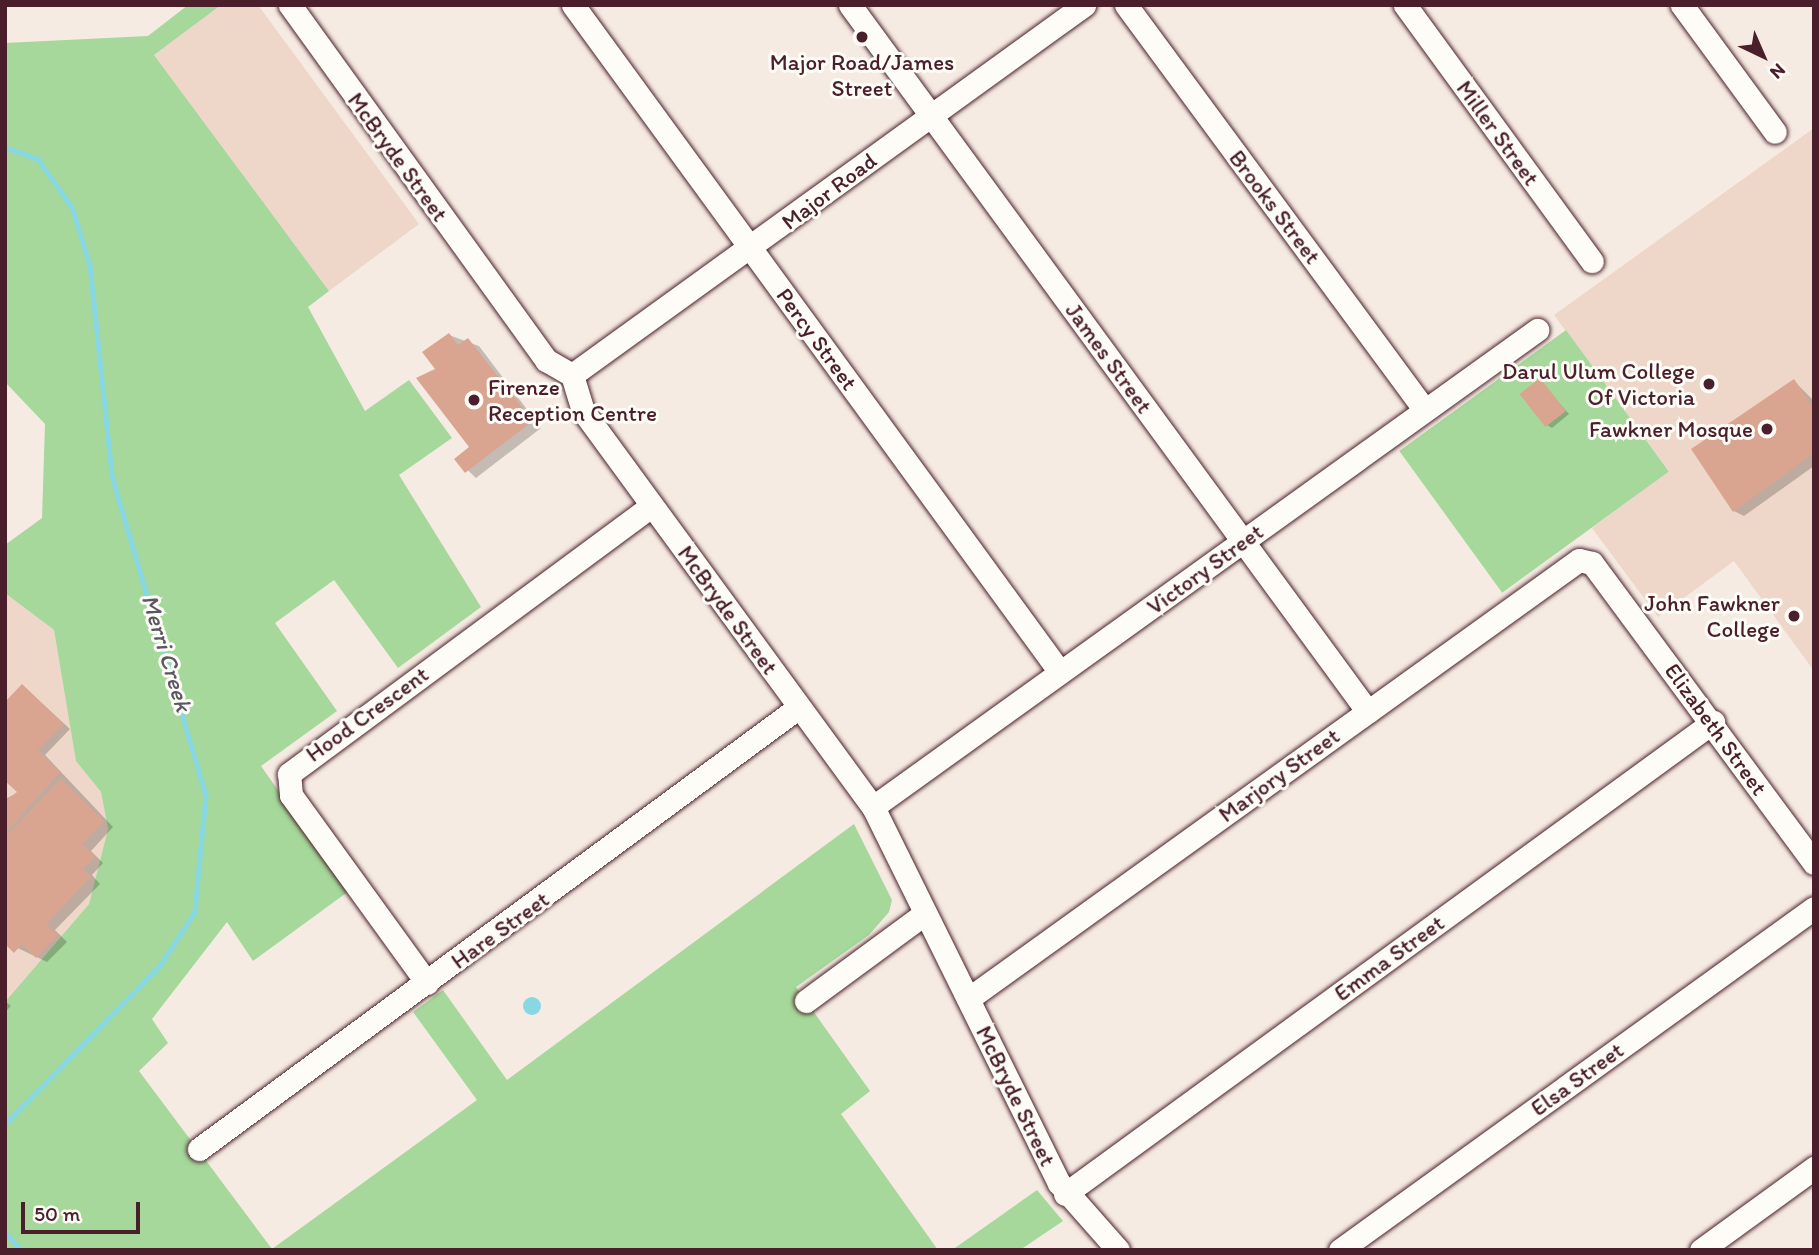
<!DOCTYPE html>
<html>
<head>
<meta charset="utf-8">
<style>
	body { margin:0 }
	#map { position:relative; width:1819px; height:1255px; overflow:hidden; background:#f6ebe2; font-family:Itim,sans-serif }
	div>[style] { position:absolute }
	.built>* { inset:0; background:#eed6c9 }
	.green>* { inset:0; background:#a5d89a; transform-origin:0 0 }
	.water>* { inset:0; background:#87d8e2 }
	.round { border-radius:50% }
	.shadow>* { inset:0; background:#0003 }
	.stream>* { height:4.5px; margin:-2.25px; padding:0 2.25px; transform-origin:2.25px; border-radius:2.25px; background:#87d8e2 }
	.building>* { inset:0; background:#daa590; transform-origin:0 0 }
	.roads { filter:drop-shadow(0 0 2px #4a1f2b) drop-shadow(0 0 2px #4a1f2b) }
	.minor>* { height:23px; margin:-11.5px; padding:0 11.5px; transform-origin:11.5px; border-radius:11.5px; background:#fdfcf7 }
	.dots>* { width:19px; height:19px; translate:-50% -50%; box-sizing:border-box; border:4px solid #fdfcf7; border-radius:50% }
	span { translate:-50% -50%; white-space:nowrap; text-align:center; line-height:1.15; -webkit-text-stroke:6px #fdfcf7; paint-order:stroke }
	.poi-label { font-size:23px; color:#4a1f2b }
	.right { translate:-100% -50%; text-align:right }
	.left { translate:0 -50%; text-align:left }
	.street-label { font-size:23px; color:#4a1f2b }
	.water-label { font-size:24px; color:#5c5662; font-style:italic }
	.frame { position:absolute; inset:0; border:7px solid #4a1f2b; pointer-events:none }
	.north { position:absolute; left:1728px; top:21px; width:70px; height:70px; -webkit-text-stroke:5px #fdfcf7; paint-order:stroke; rotate:136deg; font-size:19px; font-weight:700; line-height:28px; text-align:center; color:#4a1f2b }
	.north::after { content:''; display:block; margin:auto; width:24px; height:32px; background:#4a1f2b; clip-path:polygon(50% 0,100% 100%,50% 72%,0 100%) }
	.scale { position:absolute; left:21px; top:1202px; width:119px; height:32px; box-sizing:border-box; border:4px solid #4a1f2b; border-top:0; padding-left:9px; font-size:21px; line-height:24px; white-space:nowrap; color:#4a1f2b; -webkit-text-stroke:5px #fdfcf7; paint-order:stroke }
</style>
</head>
<body>
<div id="map">
	<div class="built">
		<div style="clip-path:polygon(221px 5px,258px 5px,419px 224px,329px 291px,154px 55px)"></div>
		<div style="clip-path:polygon(1814px 128px,1814px 671px,1734px 561px,1658px 617px,1592px 528px,1669px 471px,1554px 315px)"></div>
		<div style="clip-path:polygon(5px 593px,54px 630px,76px 760px,101px 792px,108px 829px,89px 904px,5px 1002px)"></div>
	</div>
	<div class="green">
		<div style="clip-path:polygon(188px 5px,221px 5px,154px 55px,329px 291px,308px 307px,365px 411px,409px 380px,452px 438px,399px 475px,481px 607px,398px 668px,334px 580px,275px 623px,337px 711px,261px 766px,349px 891px,253px 961px,227px 922px,152px 1019px,168px 1043px,139px 1071px,272px 1249px,477px 1100px,413px 1012px,443px 990px,507px 1080px,854px 824px,892px 900px,889px 912px,869px 935px,796px 987px,870px 1091px,841px 1114px,938px 1250px,5px 1250px,5px 1002px,89px 904px,108px 829px,101px 792px,76px 761px,54px 630px,5px 593px,5px 545px,42px 518px,45px 424px,5px 382px,5px 43px,148px 36px)"></div>
		<div style="left:1566px;top:330px;width:175px;height:206px;rotate:54deg"></div>
		<div style="clip-path:polygon(1037px 1190px,1063px 1221px,1020px 1250px,952px 1250px)"></div>
	</div>
	<div class="water">
		<div class="round" style="left:523px;top:997px;width:18px;height:18px"></div>
	</div>
	<div class="shadow">
		<div style="clip-path:polygon(449px 335px,479px 346px,541px 428px,476px 478px,456px 459px,472px 447px,438px 370px)"></div>
		<div style="clip-path:polygon(1540px 381px,1569px 414px,1552px 428px,1547px 425px)"></div>
		<div style="clip-path:polygon(1794px 381px,1814px 401px,1814px 466px,1744px 516px,1734px 511px)"></div>
		<div style="clip-path:polygon(23px 686px,70px 729px,45px 755px,113px 827px,91px 851px,103px 863px,92px 875px,100px 884px,55px 930px,67px 942px,47px 962px,5px 942px,5px 799px,19px 792px)"></div>
		<div style="clip-path:polygon(5px 1001px,11px 1006px,5px 1012px)"></div>
	</div>
	<div class="stream">
		<div style="left:5px;top:147px;width:35px;rotate:20deg"></div>
		<div style="left:38px;top:159px;width:59px;rotate:54.7deg"></div>
		<div style="left:72px;top:207px;width:61px;rotate:72.8deg"></div>
		<div style="left:90px;top:265px;width:212px;rotate:84deg"></div>
		<div style="left:112px;top:476px;width:333px;rotate:73.6deg"></div>
		<div style="left:206px;top:795px;width:118px;rotate:95.4deg"></div>
		<div style="left:195px;top:912px;width:64px;rotate:122.9deg"></div>
		<div style="left:160px;top:966px;width:222px;rotate:134.3deg"></div>
		<div style="left:5px;top:1232px;width:24px;rotate:48deg"></div>
	</div>
	<div class="building">
		<div style="clip-path:polygon(449px 333px,458px 345px,468px 338px,533px 421px,465px 473px,454px 459px,469px 447px,416px 378px,435px 369px,422px 352px)"></div>
		<div style="left:1540px;top:378px;width:42px;height:26px;rotate:52deg"></div>
		<div style="clip-path:polygon(1794px 379px,1814px 409px,1814px 453px,1733px 512px,1691px 449px)"></div>
		<div style="clip-path:polygon(22px 684px,64px 724px,38px 750px,60px 772px,5px 834px,5px 801px,17px 792px,5px 781px,5px 702px)"></div>
		<div style="clip-path:polygon(61px 779px,104px 821px,82px 844px,95px 857px,83px 869px,91px 877px,46px 924px,58px 935px,36px 958px,22px 944px,14px 953px,5px 944px,5px 837px)"></div>
	</div>
	<div class="roads">
		<div class="minor">
			<div style="left:290px;top:5px;width:438px;rotate:54.2deg"></div>
			<div style="left:546px;top:360px;width:30px;rotate:30deg"></div>
			<div style="left:572px;top:375px;width:38px;rotate:73deg"></div>
			<div style="left:583px;top:411px;width:491px;rotate:53.8deg"></div>
			<div style="left:873px;top:807px;width:419px;rotate:63.7deg"></div>
			<div style="left:1059px;top:1183px;width:89px;rotate:48.6deg"></div>
			<div style="left:573px;top:5px;width:826px;rotate:53.87deg"></div>
			<div style="left:850px;top:5px;width:876px;rotate:53.77deg"></div>
			<div style="left:1126px;top:5px;width:502px;rotate:53.59deg"></div>
			<div style="left:1405px;top:5px;width:317px;rotate:53.9deg"></div>
			<div style="left:1682px;top:5px;width:157px;rotate:53.8deg"></div>
			<div style="left:572px;top:375px;width:632px;rotate:-35.85deg"></div>
			<div style="left:873px;top:807px;width:818px;rotate:-35.69deg"></div>
			<div style="left:427px;top:983px;width:232px;rotate:-125.9deg"></div>
			<div style="left:291px;top:795px;width:21px;rotate:-95deg"></div>
			<div style="left:289px;top:774px;width:450px;rotate:-36.5deg"></div>
			<div style="left:968px;top:999px;width:752px;rotate:-35.7deg"></div>
			<div style="left:1579px;top:560px;width:13px;rotate:13deg"></div>
			<div style="left:1592px;top:563px;width:373px;rotate:53.5deg"></div>
			<div style="left:806px;top:1001px;width:147px;rotate:-36.4deg"></div>
			<div style="left:199px;top:1149px;width:745px;rotate:-36.38deg"></div>
			<div style="left:1065px;top:1194px;width:802px;rotate:-36.07deg"></div>
			<div style="left:1340px;top:1250px;width:584px;rotate:-35.81deg"></div>
			<div style="left:1701px;top:1250px;width:140px;rotate:-36deg"></div>
		</div>
	</div>
	<div class="dots">
		<div style="left:862px;top:37px;background:#4a1f2b"></div>
		<div style="left:1709px;top:384px;background:#4a1f2b"></div>
		<div style="left:474px;top:400px;background:#4a1f2b"></div>
		<div style="left:1767px;top:429px;background:#4a1f2b"></div>
		<div style="left:1794px;top:616px;background:#4a1f2b"></div>
	</div>
	<div class="poi-label">
		<span style="left:862px;top:75px">Major Road/James<br>Street</span>
		<span class="right" style="left:1695px;top:384px">Darul Ulum College<br>Of Victoria</span>
		<span class="left" style="left:488px;top:400px">Firenze<br>Reception Centre</span>
		<span class="right" style="left:1753px;top:429px">Fawkner Mosque</span>
		<span class="right" style="left:1780px;top:616px">John Fawkner<br>College</span>
	</div>
	<div class="street-label">
		<span style="left:1498px;top:133px;rotate:54deg">Miller Street</span>
		<span style="left:398px;top:157px;rotate:54deg">McBryde Street</span>
		<span style="left:829px;top:191px;rotate:-37deg">Major Road</span>
		<span style="left:1275px;top:207px;rotate:53deg">Brooks Street</span>
		<span style="left:817px;top:339px;rotate:54deg">Percy Street</span>
		<span style="left:1109px;top:358px;rotate:54deg">James Street</span>
		<span style="left:1205px;top:569px;rotate:-36deg">Victory Street</span>
		<span style="left:728px;top:610px;rotate:54deg">McBryde Street</span>
		<span style="left:367px;top:714px;rotate:-36deg">Hood Crescent</span>
		<span style="left:1716px;top:729px;rotate:54deg">Elizabeth Street</span>
		<span style="left:1279px;top:775px;rotate:-36deg">Marjory Street</span>
		<span style="left:500px;top:930px;rotate:-36deg">Hare Street</span>
		<span style="left:1389px;top:958px;rotate:-36deg">Emma Street</span>
		<span style="left:1577px;top:1079px;rotate:-36deg">Elsa Street</span>
		<span style="left:1016px;top:1096px;rotate:64deg">McBryde Street</span>
	</div>
	<div class="water-label">
		<span style="left:167px;top:653px;rotate:73deg">Merri Creek</span>
	</div>
	<div class="frame"></div>
	<div class="north">N</div>
	<div class="scale">50 m</div>
</div>
</body>
</html>
